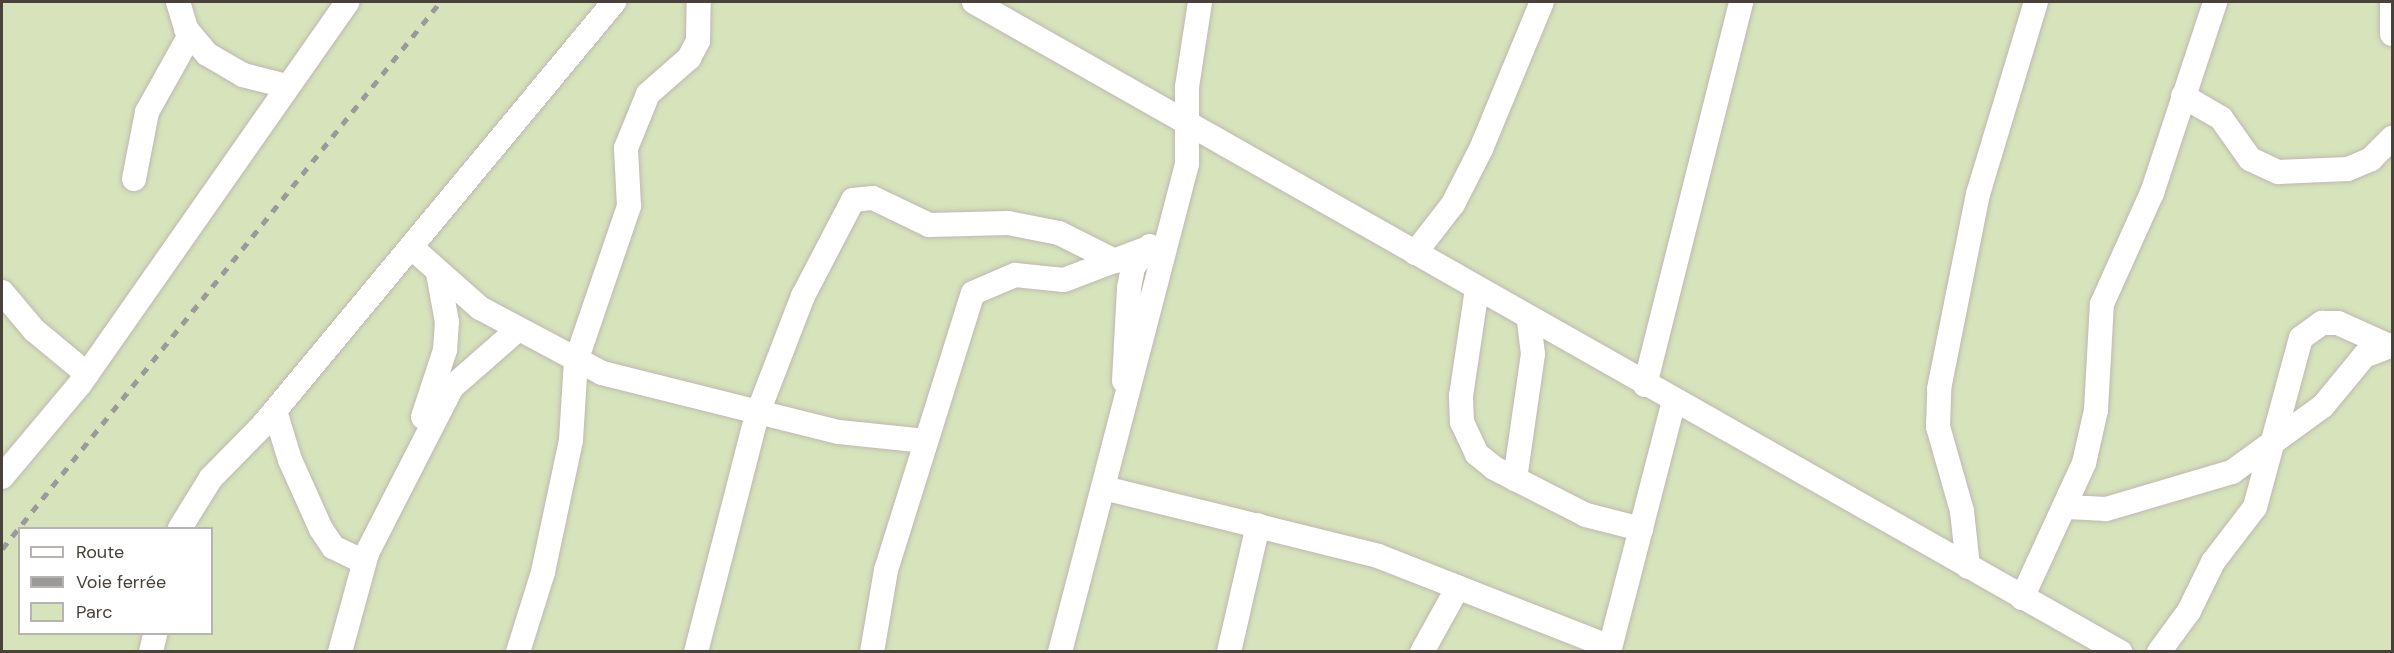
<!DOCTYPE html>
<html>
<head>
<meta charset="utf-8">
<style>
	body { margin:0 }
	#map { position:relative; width:2394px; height:653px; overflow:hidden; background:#f5f1ed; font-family:"DM Sans",sans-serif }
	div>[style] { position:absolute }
	.green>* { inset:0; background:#d6e3bb }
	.roads { filter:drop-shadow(0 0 2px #bfb8b0) drop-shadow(0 0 2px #bfb8b0) }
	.minor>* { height:24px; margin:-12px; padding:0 12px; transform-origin:12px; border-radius:12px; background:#fff }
	.rail>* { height:4.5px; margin-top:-2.25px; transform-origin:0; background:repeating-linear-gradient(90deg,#9a9a9a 0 8px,transparent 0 16px) }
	span { translate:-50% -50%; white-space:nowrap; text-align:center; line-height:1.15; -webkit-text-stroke:4.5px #fff; paint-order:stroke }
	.frame { position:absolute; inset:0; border:3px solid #49423b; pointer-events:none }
	.legend { position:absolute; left:18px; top:527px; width:195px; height:108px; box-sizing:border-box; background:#fff; border:2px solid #b6b3b1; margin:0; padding:8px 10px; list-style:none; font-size:18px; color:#49423b }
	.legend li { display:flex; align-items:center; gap:12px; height:30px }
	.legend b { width:30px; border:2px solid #b6b3b1 }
</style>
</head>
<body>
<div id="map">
	<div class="green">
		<div style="clip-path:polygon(evenodd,2px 2px,2392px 2px,2392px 651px,2px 651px,2px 2px,20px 528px,212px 528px,212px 634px,20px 634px,20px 528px)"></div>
	</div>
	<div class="roads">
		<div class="minor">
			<div style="left:178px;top:2px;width:28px;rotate:73deg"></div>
			<div style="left:186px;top:29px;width:33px;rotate:50deg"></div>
			<div style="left:207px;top:54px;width:42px;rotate:30.3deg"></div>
			<div style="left:243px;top:75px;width:44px;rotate:14.3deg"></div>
			<div style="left:974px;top:2px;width:1318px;rotate:29.56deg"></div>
			<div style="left:2392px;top:2px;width:32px;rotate:90deg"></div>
			<div style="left:2183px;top:96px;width:44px;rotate:30.1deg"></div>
			<div style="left:2221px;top:118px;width:50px;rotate:54.7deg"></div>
			<div style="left:2250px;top:159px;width:31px;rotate:25deg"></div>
			<div style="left:2278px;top:172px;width:70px;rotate:-2.5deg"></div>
			<div style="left:2348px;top:169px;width:25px;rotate:-23deg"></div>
			<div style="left:2371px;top:159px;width:30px;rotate:-45deg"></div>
			<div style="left:134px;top:179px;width:68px;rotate:-79deg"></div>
			<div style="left:147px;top:112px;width:88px;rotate:-60.8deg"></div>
			<div style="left:411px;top:247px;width:92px;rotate:41.5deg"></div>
			<div style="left:480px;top:308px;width:138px;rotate:28deg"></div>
			<div style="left:602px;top:373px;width:244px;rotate:14deg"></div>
			<div style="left:839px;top:432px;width:87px;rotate:5.9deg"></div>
			<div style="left:1415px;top:253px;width:62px;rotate:-52.2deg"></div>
			<div style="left:1453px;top:204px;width:62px;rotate:-63deg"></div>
			<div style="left:1481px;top:149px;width:159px;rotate:-67.5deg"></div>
			<div style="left:1477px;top:289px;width:108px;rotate:98.5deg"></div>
			<div style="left:1461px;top:396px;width:26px;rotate:88deg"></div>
			<div style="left:1462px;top:422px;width:35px;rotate:65deg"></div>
			<div style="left:1477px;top:454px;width:22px;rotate:39deg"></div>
			<div style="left:1494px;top:468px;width:103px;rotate:27.1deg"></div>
			<div style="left:1586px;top:515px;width:57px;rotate:14.3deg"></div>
			<div style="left:2px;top:292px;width:50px;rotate:49.9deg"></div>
			<div style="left:34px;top:330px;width:69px;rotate:39.7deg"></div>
			<div style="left:1124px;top:381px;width:93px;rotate:-86.9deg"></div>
			<div style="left:1129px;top:288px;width:21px;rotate:-79deg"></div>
			<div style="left:1133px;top:267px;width:27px;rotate:-51deg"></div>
			<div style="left:1645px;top:385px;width:395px;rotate:-75.9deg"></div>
			<div style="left:275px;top:411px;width:51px;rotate:73deg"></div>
			<div style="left:290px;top:460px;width:76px;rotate:65.8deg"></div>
			<div style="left:321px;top:529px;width:22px;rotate:56deg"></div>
			<div style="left:333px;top:547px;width:34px;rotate:26deg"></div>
			<div style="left:423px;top:417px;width:71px;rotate:-71.8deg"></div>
			<div style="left:445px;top:350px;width:28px;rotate:-86deg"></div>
			<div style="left:447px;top:322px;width:50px;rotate:-100.4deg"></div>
			<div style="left:2px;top:477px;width:121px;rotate:-50deg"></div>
			<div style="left:80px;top:384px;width:466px;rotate:-55deg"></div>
			<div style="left:1515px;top:479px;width:126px;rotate:-81.8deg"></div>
			<div style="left:1533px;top:354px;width:35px;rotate:-97deg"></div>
			<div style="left:1104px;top:488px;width:282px;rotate:13.9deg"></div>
			<div style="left:1378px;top:556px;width:249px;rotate:21.4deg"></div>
			<div style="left:2067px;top:507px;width:39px;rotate:3deg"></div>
			<div style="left:2106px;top:509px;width:131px;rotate:-16.4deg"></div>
			<div style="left:2232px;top:472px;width:112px;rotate:-36deg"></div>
			<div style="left:2323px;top:406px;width:65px;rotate:-50.6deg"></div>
			<div style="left:2364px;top:356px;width:30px;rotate:-21deg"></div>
			<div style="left:180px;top:528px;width:59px;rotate:-58.2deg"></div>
			<div style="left:211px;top:478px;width:74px;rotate:-45.5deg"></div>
			<div style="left:263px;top:425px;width:550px;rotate:-50.31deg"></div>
			<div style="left:1968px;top:567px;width:56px;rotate:-96.1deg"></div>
			<div style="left:1962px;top:511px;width:87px;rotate:-105.9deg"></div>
			<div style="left:1938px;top:427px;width:38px;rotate:-88deg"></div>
			<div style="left:1939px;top:389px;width:199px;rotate:-78.7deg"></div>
			<div style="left:1978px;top:194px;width:201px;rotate:-73.2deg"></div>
			<div style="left:2022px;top:598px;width:149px;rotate:-65.3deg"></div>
			<div style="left:2084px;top:463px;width:54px;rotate:-77.2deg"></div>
			<div style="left:2096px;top:410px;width:106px;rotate:-86.8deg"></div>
			<div style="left:2102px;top:304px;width:122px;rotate:-65.8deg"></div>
			<div style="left:2152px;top:193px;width:201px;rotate:-71.7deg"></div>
			<div style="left:151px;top:652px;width:18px;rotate:-77deg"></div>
			<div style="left:340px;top:652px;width:103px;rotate:-74.7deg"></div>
			<div style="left:367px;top:553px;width:186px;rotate:-62.9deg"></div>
			<div style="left:452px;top:387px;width:86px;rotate:-41.2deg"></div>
			<div style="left:518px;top:652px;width:84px;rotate:-72.6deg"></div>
			<div style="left:543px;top:572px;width:135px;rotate:-78deg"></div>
			<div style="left:571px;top:440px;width:79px;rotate:-86.4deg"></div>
			<div style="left:576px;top:361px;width:164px;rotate:-71.1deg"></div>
			<div style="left:629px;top:206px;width:58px;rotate:-93deg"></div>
			<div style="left:626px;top:148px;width:58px;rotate:-67.8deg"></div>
			<div style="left:648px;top:94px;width:55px;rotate:-41.3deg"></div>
			<div style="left:689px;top:58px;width:19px;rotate:-62deg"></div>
			<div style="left:698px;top:41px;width:39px;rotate:-89deg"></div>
			<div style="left:696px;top:652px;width:245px;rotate:-75.6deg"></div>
			<div style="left:757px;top:415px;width:128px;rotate:-68.9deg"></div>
			<div style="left:803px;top:296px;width:108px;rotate:-62.5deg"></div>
			<div style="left:853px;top:200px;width:20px;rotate:-6deg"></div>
			<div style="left:873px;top:198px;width:62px;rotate:25.7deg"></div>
			<div style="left:929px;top:225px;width:79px;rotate:-1.5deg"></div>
			<div style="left:1008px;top:223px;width:52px;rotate:11.1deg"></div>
			<div style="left:1059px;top:233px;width:63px;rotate:26.6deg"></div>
			<div style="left:872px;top:652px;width:83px;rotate:-80.3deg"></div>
			<div style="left:886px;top:570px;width:290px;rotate:-72.6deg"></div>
			<div style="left:973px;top:293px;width:46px;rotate:-23.2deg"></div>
			<div style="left:1015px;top:275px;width:49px;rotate:5.8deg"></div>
			<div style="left:1064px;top:280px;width:87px;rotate:-20.9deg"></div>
			<div style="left:1060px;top:652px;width:504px;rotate:-75.41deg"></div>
			<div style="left:1187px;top:164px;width:77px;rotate:-90deg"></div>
			<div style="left:1187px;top:87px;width:86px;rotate:-81.3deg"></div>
			<div style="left:1229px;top:652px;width:130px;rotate:-77.1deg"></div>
			<div style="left:1422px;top:652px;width:74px;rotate:-61deg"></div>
			<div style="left:1609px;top:652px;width:259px;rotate:-75.5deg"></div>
			<div style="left:2159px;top:652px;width:51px;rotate:-53.8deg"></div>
			<div style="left:2189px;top:611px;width:55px;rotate:-63.9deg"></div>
			<div style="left:2213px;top:562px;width:69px;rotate:-52.6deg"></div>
			<div style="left:2255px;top:507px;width:175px;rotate:-74.8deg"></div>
			<div style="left:2301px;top:338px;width:26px;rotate:-36deg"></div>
			<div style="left:2322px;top:323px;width:16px"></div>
			<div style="left:2338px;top:323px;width:56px;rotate:24.3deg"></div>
		</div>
	</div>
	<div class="rail">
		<div style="left:2px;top:549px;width:701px;rotate:-51.31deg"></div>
	</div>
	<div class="frame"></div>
	<ul class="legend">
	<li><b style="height:8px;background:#fff"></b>Route</li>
	<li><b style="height:8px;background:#9a9a9a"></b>Voie ferrée</li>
	<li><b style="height:16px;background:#d6e3bb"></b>Parc</li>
	</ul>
</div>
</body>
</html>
